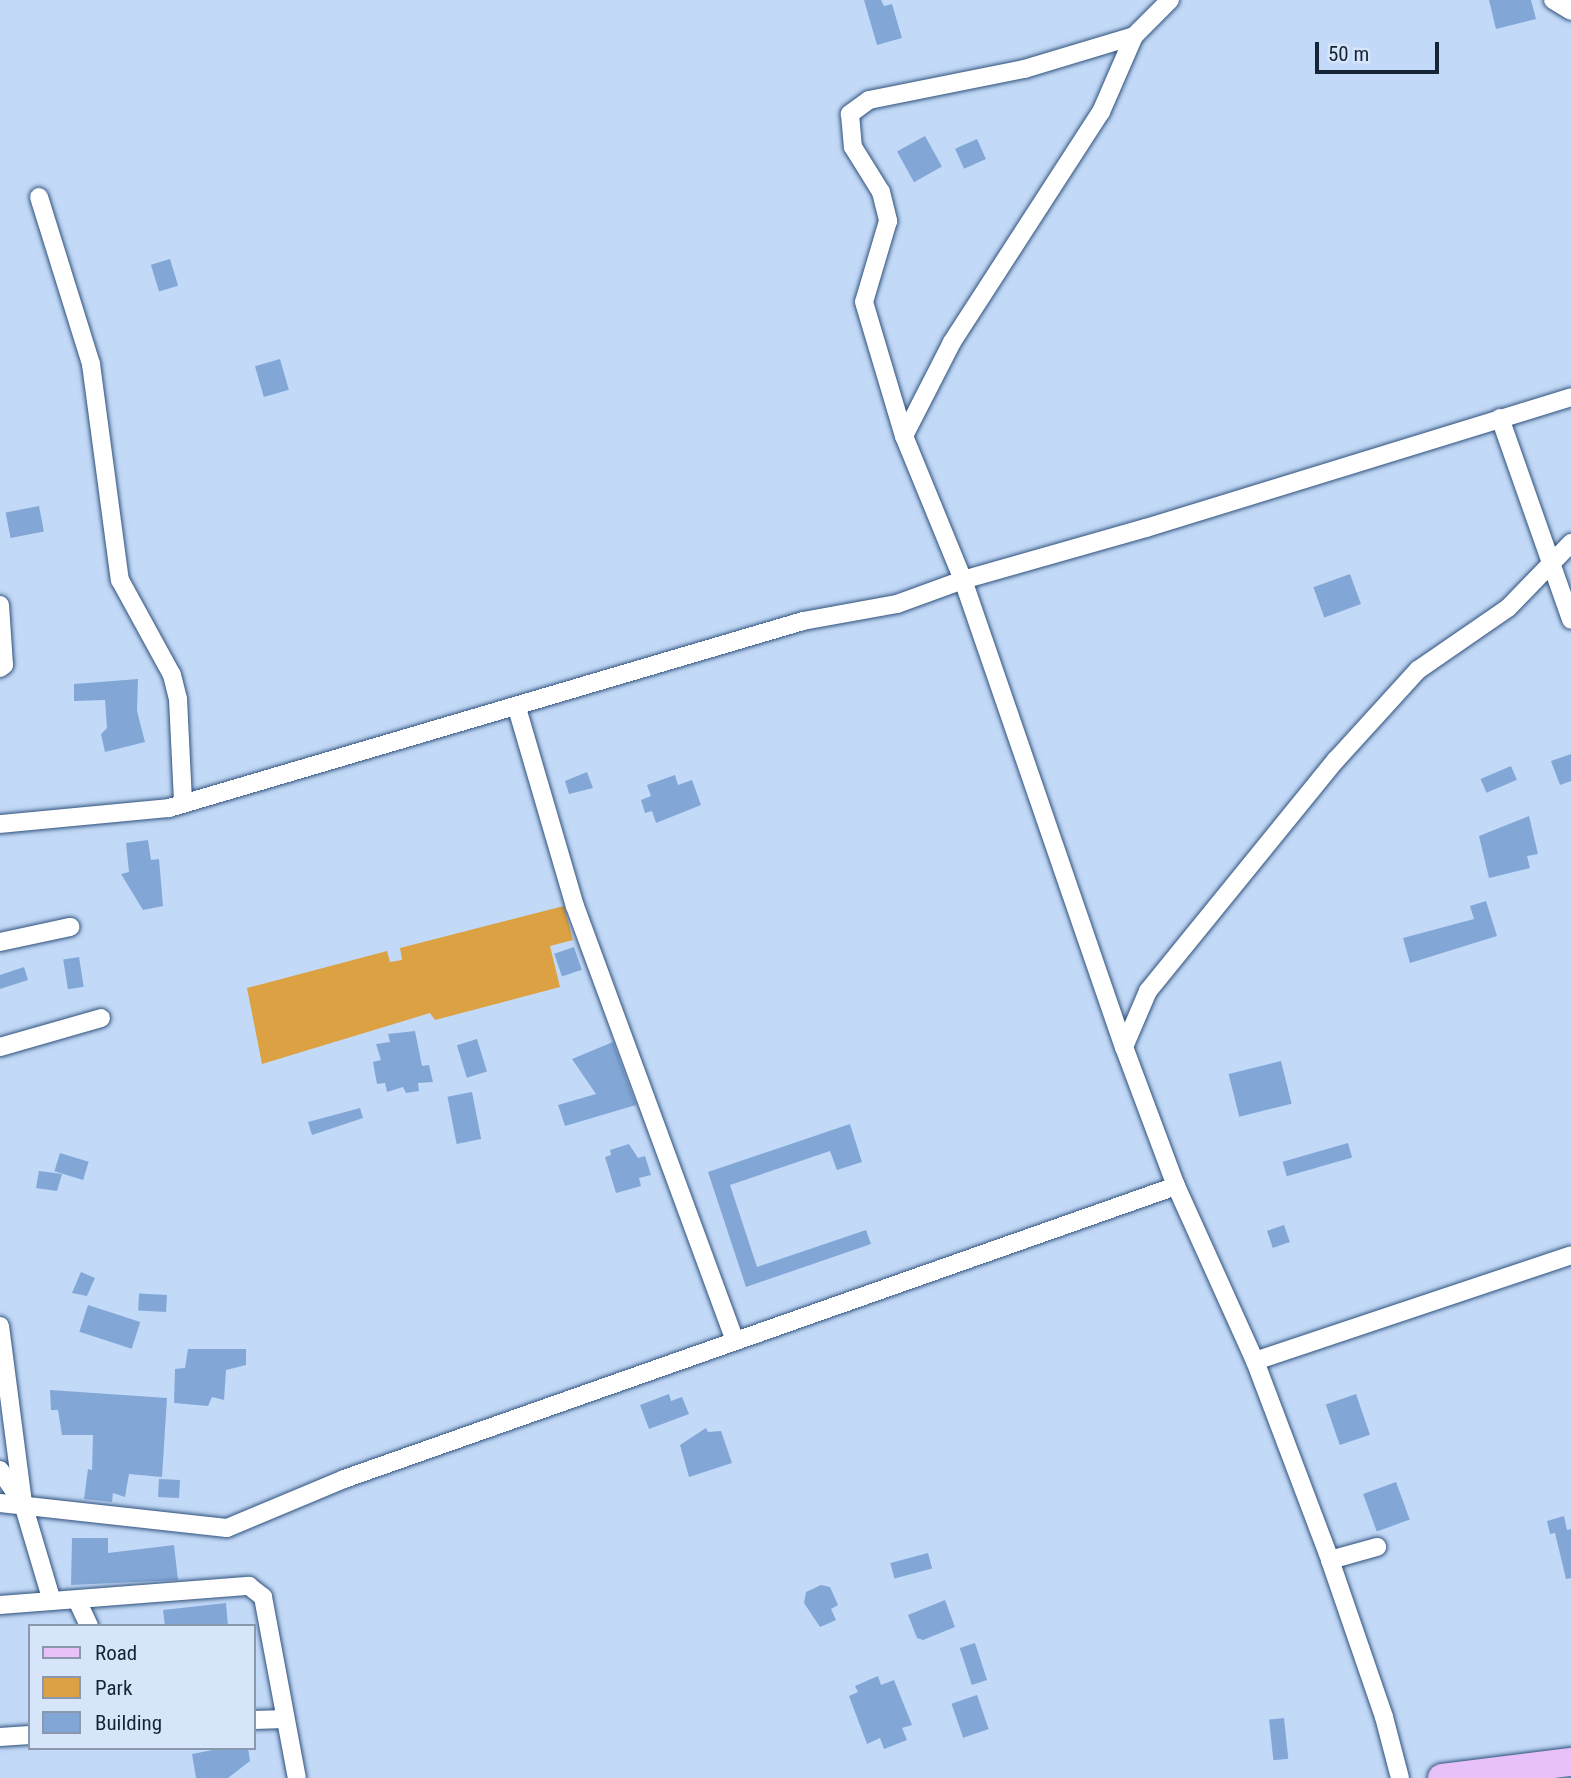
<!DOCTYPE html>
<html>
<head>
<meta charset="utf-8">
<style>
	body { margin:0 }
	#map { position:relative; width:1571px; height:1778px; overflow:hidden; background:#c2d9f7; font-family:"Roboto Condensed",sans-serif }
	div>[style] { position:absolute }
	.green>* { inset:0; background:#dca143 }
	.building>* { inset:0; background:#82a7d7; transform-origin:0 0 }
	.roads { filter:drop-shadow(0 0 2px #30517c) drop-shadow(0 0 2px #30517c) }
	.minor>* { height:18px; margin:-9px; padding:0 9px; transform-origin:9px; border-radius:9px; background:#fff }
	.primary>* { height:28px; margin:-14px; padding:0 14px; transform-origin:14px; border-radius:14px; background:#e7c1f7 }
	span { translate:-50% -50%; white-space:nowrap; text-align:center; line-height:1.15; -webkit-text-stroke:5px #d6e5fa; paint-order:stroke }
	.legend { position:absolute; left:28px; top:1624px; width:228px; height:126px; box-sizing:border-box; background:#d6e5fa; border:2px solid #8998ac; margin:0; padding:9px 12px; list-style:none; font-size:21px; color:#152437 }
	.legend li { display:flex; align-items:center; gap:14px; height:35px }
	.legend b { width:35px; border:2px solid #8998ac }
	.scale { position:absolute; left:1315px; top:42px; width:124px; height:32px; box-sizing:border-box; border:4px solid #152437; border-top:0; padding-left:9px; font-size:21px; line-height:24px; white-space:nowrap; color:#152437; -webkit-text-stroke:5px #d6e5fa; paint-order:stroke }
</style>
</head>
<body>
<div id="map">
	<div class="green">
		<div style="clip-path:polygon(564px 906px,573px 940px,550px 946px,560px 987px,435px 1020px,430px 1013px,262px 1064px,247px 988px,387px 951px,390px 962px,402px 960px,400px 948px)"></div>
	</div>
	<div class="building">
		<div style="clip-path:polygon(864px 0,881px 0,884px 6px,892px 4px,902px 38px,877px 45px)"></div>
		<div style="clip-path:polygon(1489px 0,1531px 0,1536px 19px,1496px 29px)"></div>
		<div style="left:925px;top:136px;width:35px;height:32px;rotate:61deg"></div>
		<div style="left:977px;top:139px;width:22px;height:24px;rotate:66deg"></div>
		<div style="left:170px;top:259px;width:28px;height:20px;rotate:73deg"></div>
		<div style="left:280px;top:359px;width:32px;height:26px;rotate:74deg"></div>
		<div style="left:39px;top:506px;width:26px;height:34px;rotate:79deg"></div>
		<div style="left:1350px;top:574px;width:32px;height:39px;rotate:70deg"></div>
		<div style="clip-path:polygon(138px 679px,137px 711px,145px 742px,105px 752px,101px 734px,107px 728px,105px 700px,74px 701px,74px 684px)"></div>
		<div style="clip-path:polygon(1571px 754px,1571px 781px,1560px 785px,1551px 761px)"></div>
		<div style="left:1511px;top:766px;width:15px;height:33px;rotate:67deg"></div>
		<div style="clip-path:polygon(587px 772px,593px 788px,569px 794px,565px 781px)"></div>
		<div style="clip-path:polygon(675px 775px,678px 785px,692px 780px,701px 805px,656px 823px,652px 811px,645px 813px,641px 800px,651px 796px,647px 785px)"></div>
		<div style="clip-path:polygon(1529px 816px,1538px 854px,1527px 856px,1530px 868px,1489px 878px,1479px 836px)"></div>
		<div style="clip-path:polygon(148px 840px,151px 860px,159px 859px,163px 906px,143px 910px,121px 874px,129px 872px,126px 843px)"></div>
		<div style="clip-path:polygon(1486px 901px,1497px 936px,1410px 963px,1403px 938px,1474px 919px,1470px 906px)"></div>
		<div style="left:574px;top:947px;width:24px;height:21px;rotate:71deg"></div>
		<div style="left:79px;top:957px;width:30px;height:16px;rotate:81deg"></div>
		<div style="clip-path:polygon(24px 967px,28px 980px,0 989px,0 975px)"></div>
		<div style="clip-path:polygon(415px 1031px,422px 1066px,429px 1065px,433px 1082px,418px 1083px,419px 1091px,406px 1093px,403px 1087px,387px 1092px,385px 1083px,377px 1084px,373px 1062px,381px 1060px,376px 1044px,390px 1042px,388px 1034px)"></div>
		<div style="left:477px;top:1039px;width:34px;height:21px;rotate:73deg"></div>
		<div style="clip-path:polygon(613px 1042px,636px 1105px,565px 1126px,558px 1105px,596px 1094px,572px 1059px)"></div>
		<div style="left:1281px;top:1061px;width:44px;height:54px;rotate:76deg"></div>
		<div style="left:472px;top:1092px;width:48px;height:25px;rotate:79deg"></div>
		<div style="clip-path:polygon(360px 1108px,363px 1118px,312px 1135px,308px 1122px)"></div>
		<div style="clip-path:polygon(850px 1124px,862px 1162px,837px 1170px,830px 1151px,730px 1185px,757px 1267px,866px 1230px,871px 1244px,746px 1287px,708px 1172px)"></div>
		<div style="left:1348px;top:1143px;width:15px;height:68px;rotate:74deg"></div>
		<div style="clip-path:polygon(629px 1144px,638px 1158px,645px 1156px,651px 1175px,639px 1178px,641px 1186px,616px 1193px,605px 1157px,611px 1155px,610px 1150px)"></div>
		<div style="left:60px;top:1153px;width:30px;height:19px;rotate:17deg"></div>
		<div style="clip-path:polygon(39px 1171px,62px 1174px,57px 1191px,36px 1188px)"></div>
		<div style="left:1284px;top:1225px;width:18px;height:18px;rotate:71deg"></div>
		<div style="clip-path:polygon(81px 1272px,95px 1278px,87px 1296px,72px 1293px)"></div>
		<div style="left:167px;top:1295px;width:17px;height:28px;rotate:93deg"></div>
		<div style="left:88px;top:1305px;width:55px;height:28px;rotate:18deg"></div>
		<div style="clip-path:polygon(188px 1349px,246px 1349px,246px 1365px,226px 1370px,224px 1400px,212px 1397px,208px 1406px,174px 1403px,175px 1369px,185px 1368px)"></div>
		<div style="clip-path:polygon(50px 1390px,167px 1398px,162px 1477px,129px 1474px,125px 1497px,113px 1493px,112px 1502px,84px 1499px,88px 1469px,92px 1470px,93px 1435px,62px 1435px,58px 1410px,51px 1410px)"></div>
		<div style="clip-path:polygon(669px 1394px,671px 1401px,682px 1397px,689px 1414px,649px 1429px,640px 1405px)"></div>
		<div style="left:1356px;top:1394px;width:43px;height:32px;rotate:71deg"></div>
		<div style="clip-path:polygon(706px 1428px,708px 1432px,721px 1431px,732px 1463px,689px 1477px,680px 1445px)"></div>
		<div style="left:159px;top:1479px;width:21px;height:18px;rotate:3deg"></div>
		<div style="left:1396px;top:1482px;width:40px;height:35px;rotate:70deg"></div>
		<div style="clip-path:polygon(1564px 1516px,1567px 1530px,1571px 1529px,1571px 1578px,1566px 1579px,1555px 1533px,1550px 1534px,1547px 1521px)"></div>
		<div style="clip-path:polygon(72px 1538px,108px 1538px,108px 1553px,174px 1545px,178px 1580px,71px 1585px)"></div>
		<div style="left:928px;top:1553px;width:16px;height:39px;rotate:75deg"></div>
		<div style="clip-path:polygon(821px 1585px,830px 1587px,838px 1605px,831px 1609px,836px 1620px,820px 1627px,804px 1603px,806px 1592px)"></div>
		<div style="clip-path:polygon(945px 1600px,955px 1627px,923px 1640px,917px 1638px,908px 1615px)"></div>
		<div style="clip-path:polygon(226px 1603px,228px 1626px,165px 1626px,163px 1610px)"></div>
		<div style="left:975px;top:1643px;width:39px;height:16px;rotate:72deg"></div>
		<div style="clip-path:polygon(878px 1676px,881px 1685px,894px 1680px,912px 1725px,902px 1728px,907px 1740px,884px 1749px,880px 1738px,867px 1744px,849px 1696px,858px 1692px,855px 1686px)"></div>
		<div style="left:977px;top:1695px;width:36px;height:27px;rotate:71deg"></div>
		<div style="left:1284px;top:1718px;width:41px;height:15px;rotate:84deg"></div>
		<div style="clip-path:polygon(223px 1748px,248px 1748px,250px 1761px,228px 1778px,196px 1778px,192px 1754px)"></div>
	</div>
	<div class="roads">
		<div class="minor">
			<div style="left:1170px;top:0;width:51px;rotate:135deg"></div>
			<div style="left:1134px;top:36px;width:115px;rotate:163.3deg"></div>
			<div style="left:1024px;top:69px;width:158px;rotate:168.7deg"></div>
			<div style="left:869px;top:100px;width:24px;rotate:144deg"></div>
			<div style="left:850px;top:114px;width:33px;rotate:85deg"></div>
			<div style="left:853px;top:147px;width:53px;rotate:58.1deg"></div>
			<div style="left:881px;top:192px;width:30px;rotate:76deg"></div>
			<div style="left:888px;top:221px;width:84px;rotate:106.5deg"></div>
			<div style="left:864px;top:302px;width:140px;rotate:73.4deg"></div>
			<div style="left:904px;top:436px;width:156px;rotate:67.7deg"></div>
			<div style="left:963px;top:580px;width:494px;rotate:71deg"></div>
			<div style="left:1124px;top:1047px;width:148px;rotate:69.5deg"></div>
			<div style="left:1176px;top:1186px;width:192px;rotate:65.7deg"></div>
			<div style="left:1255px;top:1361px;width:213px;rotate:69.3deg"></div>
			<div style="left:1330px;top:1560px;width:166px;rotate:71deg"></div>
			<div style="left:1384px;top:1717px;width:63px;rotate:75.3deg"></div>
			<div style="left:1553px;top:0;width:21px;rotate:31deg"></div>
			<div style="left:39px;top:197px;width:175px;rotate:72.7deg"></div>
			<div style="left:91px;top:364px;width:218px;rotate:82.4deg"></div>
			<div style="left:120px;top:580px;width:108px;rotate:61.3deg"></div>
			<div style="left:172px;top:675px;width:25px;rotate:76deg"></div>
			<div style="left:178px;top:699px;width:102px;rotate:87.2deg"></div>
			<div style="left:1500px;top:418px;width:214px;rotate:70.6deg"></div>
			<div style="left:904px;top:436px;width:106px;rotate:-62.9deg"></div>
			<div style="left:952px;top:342px;width:274px;rotate:-57.1deg"></div>
			<div style="left:1101px;top:112px;width:83px;rotate:-66.5deg"></div>
			<div style="left:0;top:605px;width:60px;rotate:86.2deg"></div>
			<div style="left:4px;top:665px;width:5px;rotate:143deg"></div>
			<div style="left:517px;top:708px;width:206px;rotate:73.7deg"></div>
			<div style="left:575px;top:906px;width:461px;rotate:69.8deg"></div>
			<div style="left:0;top:824px;width:170px;rotate:-5.4deg"></div>
			<div style="left:169px;top:808px;width:661px;rotate:-16.43deg"></div>
			<div style="left:803px;top:621px;width:96px;rotate:-10.3deg"></div>
			<div style="left:897px;top:604px;width:70px;rotate:-20deg"></div>
			<div style="left:963px;top:580px;width:190px;rotate:-15.9deg"></div>
			<div style="left:1146px;top:528px;width:445px;rotate:-17.1deg"></div>
			<div style="left:0;top:942px;width:72px;rotate:-12.1deg"></div>
			<div style="left:0;top:1047px;width:105px;rotate:-16deg"></div>
			<div style="left:1124px;top:1047px;width:61px;rotate:-66.8deg"></div>
			<div style="left:1148px;top:991px;width:298px;rotate:-50.9deg"></div>
			<div style="left:1336px;top:760px;width:122px;rotate:-47.7deg"></div>
			<div style="left:1418px;top:670px;width:109px;rotate:-34.6deg"></div>
			<div style="left:1508px;top:608px;width:91px;rotate:-45.9deg"></div>
			<div style="left:0;top:1326px;width:179px;rotate:82.6deg"></div>
			<div style="left:23px;top:1504px;width:101px;rotate:73.4deg"></div>
			<div style="left:1255px;top:1361px;width:333px;rotate:-18.5deg"></div>
			<div style="left:0;top:1470px;width:37px;rotate:56deg"></div>
			<div style="left:0;top:1503px;width:228px;rotate:6.3deg"></div>
			<div style="left:227px;top:1528px;width:127px;rotate:-22.7deg"></div>
			<div style="left:344px;top:1479px;width:882px;rotate:-19.4deg"></div>
			<div style="left:1330px;top:1560px;width:49px;rotate:-15.5deg"></div>
			<div style="left:77px;top:1600px;width:29px;rotate:65deg"></div>
			<div style="left:0;top:1605px;width:250px;rotate:-4.4deg"></div>
			<div style="left:249px;top:1586px;width:18px;rotate:38deg"></div>
			<div style="left:263px;top:1597px;width:184px;rotate:79.4deg"></div>
			<div style="left:254px;top:1720px;width:31px;rotate:-2deg"></div>
			<div style="left:0;top:1737px;width:30px;rotate:-4deg"></div>
		</div>
		<div class="primary">
			<div style="left:1442px;top:1778px;width:130px;rotate:-7.1deg"></div>
		</div>
	</div>
	<ul class="legend">
	<li><b style="height:9px;background:#e7c1f7"></b>Road</li>
	<li><b style="height:19px;background:#dca143"></b>Park</li>
	<li><b style="height:19px;background:#82a7d7"></b>Building</li>
	</ul>
	<div class="scale">50 m</div>
</div>
</body>
</html>
